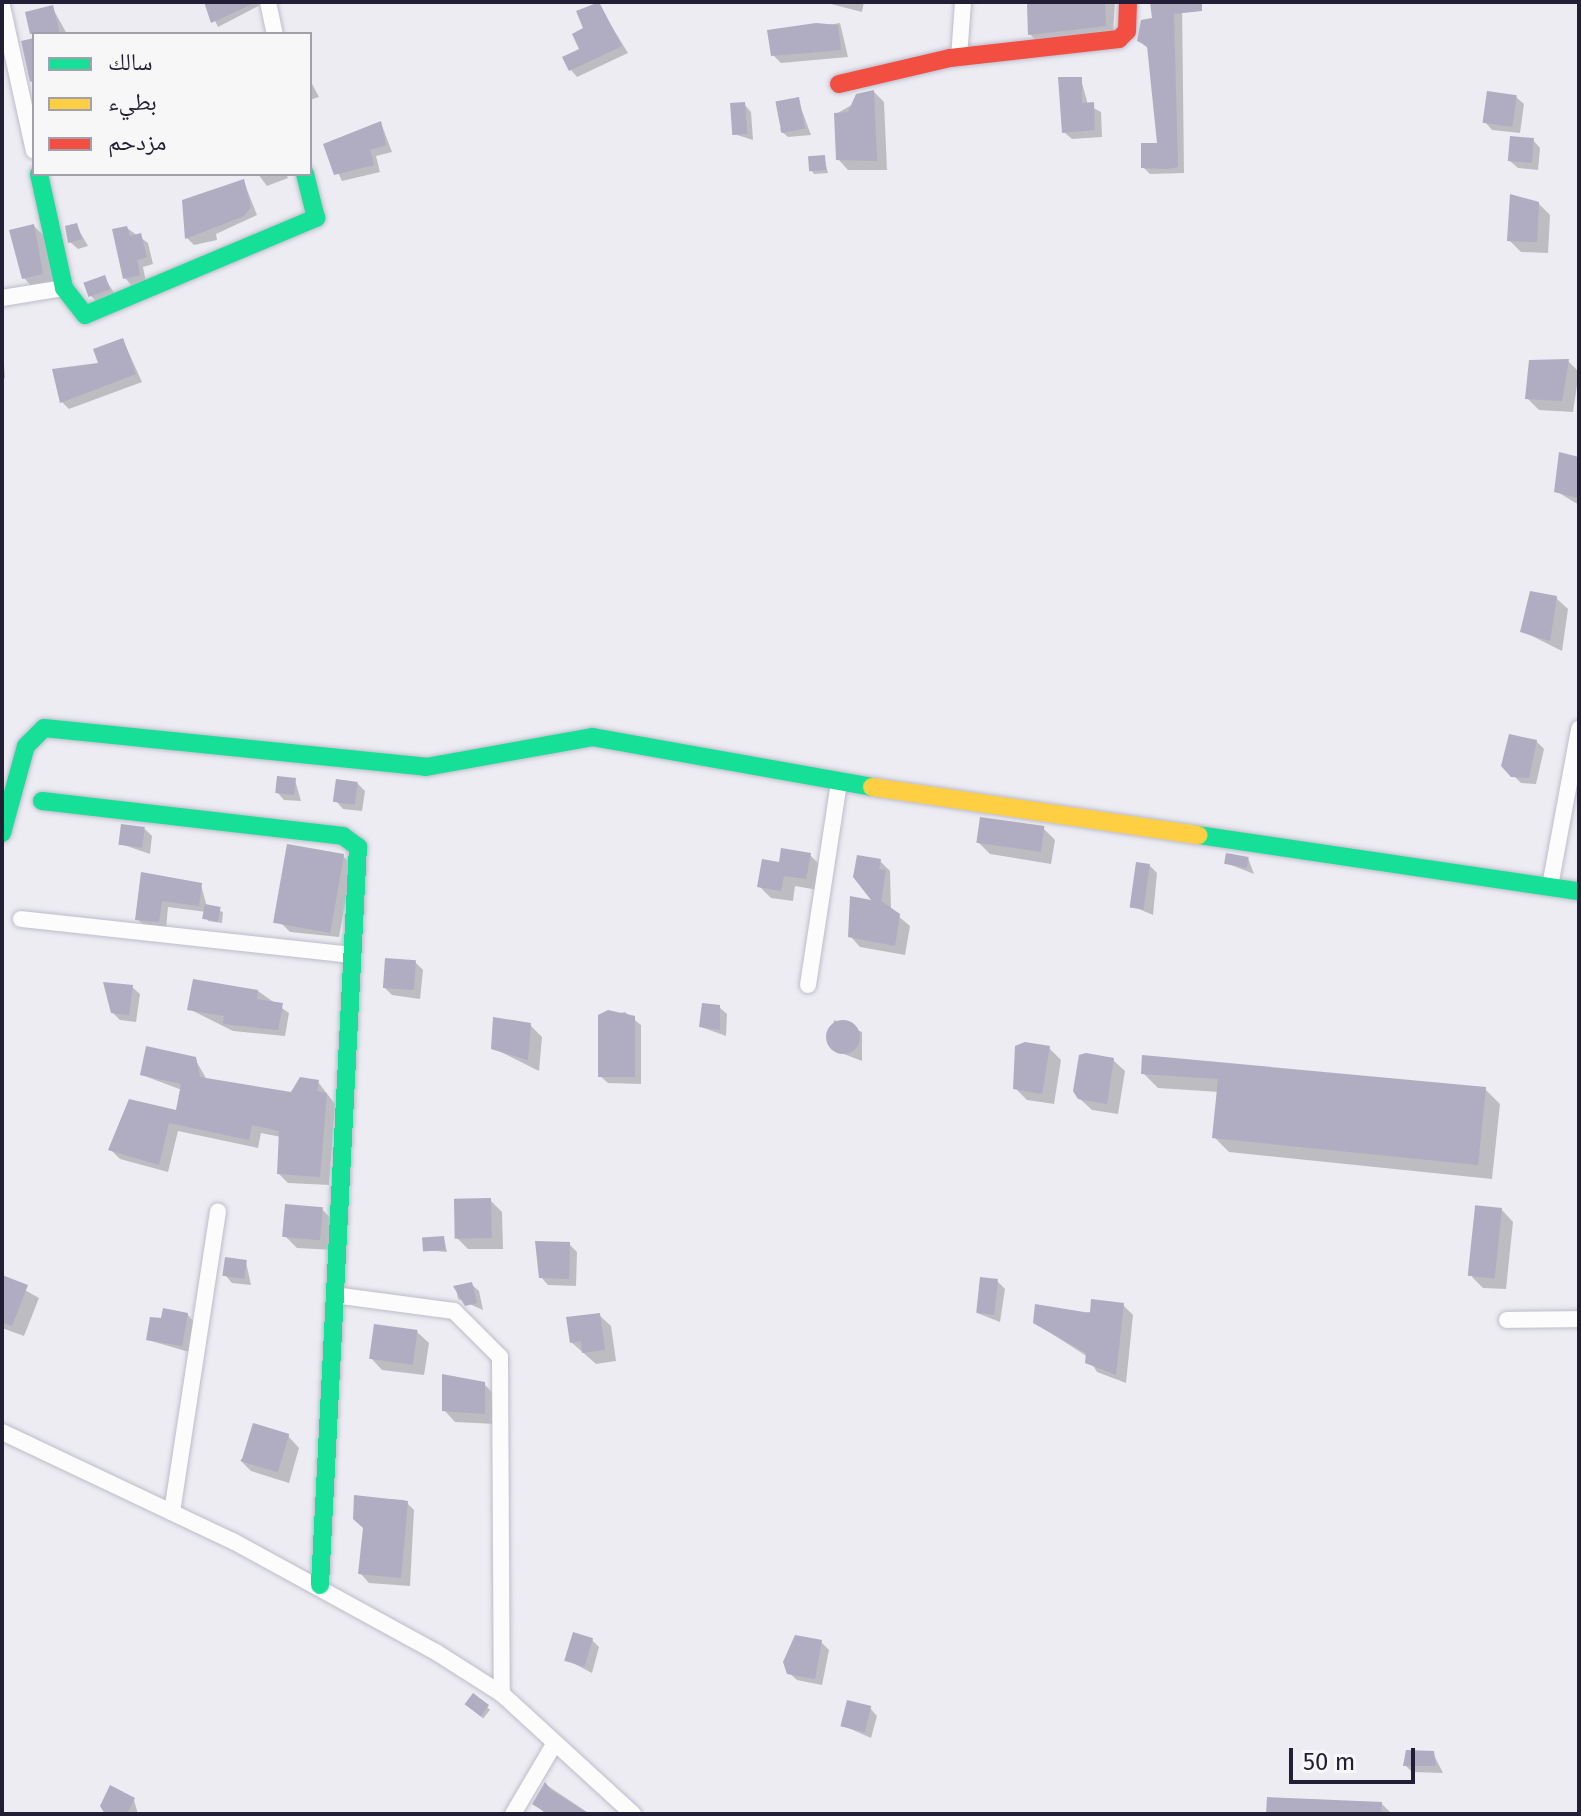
<!DOCTYPE html>
<html>
<head>
<meta charset="utf-8">
<style>
	body { margin:0 }
	#map { position:relative; width:1581px; height:1816px; overflow:hidden; background:#ececf2; font-family:"Fira Sans","Noto Naskh Arabic",sans-serif }
	div>[style] { position:absolute }
	.shadow>* { inset:0; background:#0003; transform-origin:0 0 }
	.building>* { inset:0; background:#b0acc1; transform-origin:0 0 }
	.round { border-radius:50% }
	.roads { filter:drop-shadow(0 0 2px #bdbcca) drop-shadow(0 0 2px #bdbcca) }
	.street>* { height:16px; margin:-8px; padding:0 8px; transform-origin:8px; border-radius:8px; background:#fcfcfd }
	.fast>* { height:18px; margin:-9px; padding:0 9px; transform-origin:9px; border-radius:9px; background:#16e098 }
	.slow>* { height:18px; margin:-9px; padding:0 9px; transform-origin:9px; border-radius:9px; background:#ffcf43 }
	.jam>* { height:18px; margin:-9px; padding:0 9px; transform-origin:9px; border-radius:9px; background:#f24e42 }
	span { translate:-50% -50%; white-space:nowrap; text-align:center; line-height:1.15; -webkit-text-stroke:8px #f7f7f7; paint-order:stroke }
	.frame { position:absolute; inset:0; border:4px solid #221e36; pointer-events:none }
	.legend { position:absolute; left:32px; top:32px; width:280px; height:144px; box-sizing:border-box; background:#f7f7f7; border:2px solid #a2a0aa; margin:0; padding:10px 14px; list-style:none; font-size:24px; color:#221e36 }
	.legend li { display:flex; align-items:center; gap:16px; height:40px }
	.legend b { width:40px; border:2px solid #a2a0aa }
	.scale { position:absolute; left:1289px; top:1748px; width:126px; height:36px; box-sizing:border-box; border:4px solid #221e36; border-top:0; padding-left:10px; font-size:24px; line-height:28px; white-space:nowrap; color:#221e36; -webkit-text-stroke:6px #f7f7f7; paint-order:stroke }
</style>
</head>
<body>
<div id="map">
	<div class="shadow">
		<div style="clip-path:polygon(206px 2px,261px 2px,262px 4px,218px 27px)"></div>
		<div style="clip-path:polygon(823px 2px,864px 2px,862px 12px)"></div>
		<div style="clip-path:polygon(1029px 2px,1056px 2px,1056px 9px,1115px 2px,1113px 33px,1037px 42px,1030px 34px)"></div>
		<div style="clip-path:polygon(1153px 2px,1182px 2px,1184px 173px,1150px 174px,1143px 167px,1160px 145px,1150px 50px,1139px 41px,1154px 20px)"></div>
		<div style="clip-path:polygon(598px 4px,628px 53px,577px 77px,571px 70px)"></div>
		<div style="clip-path:polygon(52px 7px,67px 34px,34px 34px,34px 89px,23px 42px,34px 40px,27px 13px)"></div>
		<div style="clip-path:polygon(840px 23px,848px 57px,781px 63px,773px 55px,810px 28px)"></div>
		<div style="clip-path:polygon(1081px 79px,1088px 105px,1101px 112px,1102px 137px,1072px 139px,1064px 132px)"></div>
		<div style="clip-path:polygon(310px 80px,319px 97px,310px 100px)"></div>
		<div style="clip-path:polygon(874px 92px,884px 102px,887px 170px,848px 170px,838px 159px,836px 114px)"></div>
		<div style="clip-path:polygon(1516px 97px,1524px 104px,1520px 133px,1492px 130px,1485px 122px)"></div>
		<div style="clip-path:polygon(798px 100px,811px 135px,788px 137px,780px 130px)"></div>
		<div style="clip-path:polygon(744px 104px,751px 112px,753px 140px,734px 134px)"></div>
		<div style="clip-path:polygon(381px 123px,392px 152px,376px 156px,380px 172px,342px 181px,325px 145px)"></div>
		<div style="clip-path:polygon(1533px 140px,1540px 148px,1538px 170px,1518px 168px,1510px 161px)"></div>
		<div style="clip-path:polygon(824px 157px,828px 173px,814px 174px,811px 170px)"></div>
		<div style="clip-path:polygon(258px 174px,286px 174px,288px 178px,267px 186px)"></div>
		<div style="clip-path:polygon(244px 182px,257px 215px,216px 234px,217px 240px,194px 245px,187px 238px)"></div>
		<div style="clip-path:polygon(1538px 203px,1550px 215px,1548px 253px,1521px 252px,1509px 240px)"></div>
		<div style="clip-path:polygon(76px 225px,88px 246px,78px 249px,70px 242px)"></div>
		<div style="clip-path:polygon(34px 226px,45px 237px,54px 285px,35px 290px,24px 278px)"></div>
		<div style="clip-path:polygon(127px 228px,148px 243px,153px 264px,143px 267px,146px 282px,132px 286px,125px 278px)"></div>
		<div style="clip-path:polygon(104px 277px,116px 296px,97px 302px,89px 294px)"></div>
		<div style="clip-path:polygon(2px 336px,5px 378px,2px 379px)"></div>
		<div style="clip-path:polygon(123px 340px,142px 382px,69px 409px,62px 402px)"></div>
		<div style="clip-path:polygon(1568px 361px,1579px 372px,1573px 412px,1539px 410px,1527px 398px)"></div>
		<div style="clip-path:polygon(1579px 459px,1579px 505px,1556px 491px)"></div>
		<div style="clip-path:polygon(1556px 598px,1568px 609px,1562px 651px,1522px 631px)"></div>
		<div style="clip-path:polygon(1536px 741px,1544px 749px,1536px 784px,1521px 783px,1504px 766px)"></div>
		<div style="clip-path:polygon(295px 780px,301px 801px,284px 800px,277px 792px)"></div>
		<div style="clip-path:polygon(357px 783px,365px 791px,362px 811px,343px 809px,336px 801px)"></div>
		<div style="clip-path:polygon(1043px 828px,1055px 840px,1051px 864px,990px 854px,978px 842px)"></div>
		<div style="clip-path:polygon(145px 829px,152px 836px,150px 854px,121px 844px)"></div>
		<div style="clip-path:polygon(810px 855px,821px 866px,818px 890px,795px 886px,793px 901px,771px 898px,759px 886px,781px 864px)"></div>
		<div style="clip-path:polygon(343px 856px,352px 865px,339px 937px,290px 932px,280px 922px)"></div>
		<div style="clip-path:polygon(1248px 858px,1254px 874px,1226px 863px)"></div>
		<div style="clip-path:polygon(880px 861px,890px 871px,891px 910px,910px 926px,905px 955px,860px 947px,850px 936px,876px 902px,855px 877px)"></div>
		<div style="clip-path:polygon(1149px 865px,1157px 873px,1153px 915px,1134px 907px)"></div>
		<div style="clip-path:polygon(142px 874px,201px 885px,207px 907px,223px 912px,222px 923px,208px 921px,206px 912px,168px 907px,166px 929px,145px 926px,137px 919px)"></div>
		<div style="clip-path:polygon(415px 962px,423px 970px,420px 999px,392px 995px,385px 988px)"></div>
		<div style="clip-path:polygon(132px 987px,140px 994px,136px 1022px,120px 1020px,112px 1012px)"></div>
		<div style="clip-path:polygon(258px 991px,289px 1013px,285px 1036px,233px 1031px,189px 1009px)"></div>
		<div style="clip-path:polygon(719px 1007px,727px 1014px,726px 1036px,701px 1027px)"></div>
		<div style="clip-path:polygon(625px 1012px,641px 1025px,641px 1084px,608px 1083px,600px 1076px,600px 1017px)"></div>
		<div style="clip-path:polygon(834px 1020px,862px 1032px,862px 1061px,831px 1049px)"></div>
		<div style="clip-path:polygon(530px 1025px,542px 1037px,539px 1071px,493px 1048px)"></div>
		<div style="clip-path:polygon(1049px 1048px,1061px 1060px,1054px 1104px,1027px 1100px,1015px 1088px)"></div>
		<div style="clip-path:polygon(195px 1059px,207px 1080px,292px 1094px,318px 1082px,335px 1104px,329px 1185px,288px 1183px,279px 1174px,281px 1137px,261px 1133px,258px 1148px,178px 1131px,168px 1172px,120px 1159px,111px 1150px,177px 1112px,182px 1090px,142px 1075px)"></div>
		<div style="clip-path:polygon(1113px 1060px,1125px 1071px,1118px 1114px,1092px 1110px,1079px 1098px)"></div>
		<div style="clip-path:polygon(1143px 1073px,1485px 1089px,1500px 1104px,1492px 1179px,1229px 1152px,1214px 1137px,1219px 1092px,1158px 1088px)"></div>
		<div style="clip-path:polygon(490px 1200px,502px 1212px,503px 1249px,468px 1249px,457px 1238px)"></div>
		<div style="clip-path:polygon(322px 1209px,333px 1221px,335px 1250px,297px 1248px,285px 1236px)"></div>
		<div style="clip-path:polygon(1502px 1210px,1513px 1222px,1506px 1289px,1483px 1288px,1472px 1277px)"></div>
		<div style="clip-path:polygon(444px 1238px,447px 1252px,424px 1250px)"></div>
		<div style="clip-path:polygon(569px 1244px,577px 1252px,576px 1286px,548px 1285px,541px 1277px)"></div>
		<div style="clip-path:polygon(246px 1262px,251px 1285px,232px 1283px,225px 1275px)"></div>
		<div style="clip-path:polygon(2px 1277px,39px 1298px,24px 1336px,2px 1328px)"></div>
		<div style="clip-path:polygon(997px 1281px,1005px 1289px,1000px 1322px,977px 1313px)"></div>
		<div style="clip-path:polygon(471px 1284px,479px 1291px,483px 1310px,458px 1299px,456px 1288px)"></div>
		<div style="clip-path:polygon(1123px 1305px,1133px 1315px,1126px 1383px,1097px 1372px,1088px 1357px,1035px 1323px)"></div>
		<div style="clip-path:polygon(187px 1314px,194px 1322px,189px 1352px,148px 1340px,163px 1321px)"></div>
		<div style="clip-path:polygon(599px 1315px,611px 1326px,616px 1361px,596px 1364px,571px 1342px)"></div>
		<div style="clip-path:polygon(417px 1332px,429px 1343px,424px 1375px,382px 1370px,371px 1358px)"></div>
		<div style="clip-path:polygon(484px 1384px,496px 1396px,495px 1424px,455px 1422px,444px 1410px)"></div>
		<div style="clip-path:polygon(288px 1436px,299px 1448px,289px 1483px,251px 1471px,240px 1460px)"></div>
		<div style="clip-path:polygon(356px 1497px,404px 1500px,414px 1510px,410px 1586px,369px 1583px,360px 1573px,365px 1528px)"></div>
		<div style="clip-path:polygon(592px 1640px,599px 1647px,592px 1673px,567px 1660px)"></div>
		<div style="clip-path:polygon(821px 1642px,829px 1650px,822px 1685px,797px 1680px,789px 1673px)"></div>
		<div style="left:473px;top:1696px;width:22px;height:11px;rotate:39deg"></div>
		<div style="clip-path:polygon(870px 1708px,877px 1716px,871px 1738px,842px 1725px)"></div>
		<div style="clip-path:polygon(1433px 1753px,1443px 1773px,1412px 1772px,1405px 1765px)"></div>
		<div style="clip-path:polygon(545px 1784px,590px 1814px,546px 1814px,534px 1803px)"></div>
		<div style="clip-path:polygon(134px 1800px,138px 1814px,111px 1814px)"></div>
		<div style="clip-path:polygon(1382px 1804px,1392px 1814px,1268px 1814px)"></div>
	</div>
	<div class="building">
		<div style="clip-path:polygon(204px 2px,257px 2px,211px 23px)"></div>
		<div style="clip-path:polygon(599px 2px,622px 46px,569px 71px,562px 57px,579px 49px,572px 34px,583px 28px,576px 11px)"></div>
		<div style="clip-path:polygon(1050px 2px,1105px 3px,1106px 26px,1028px 35px,1027px 4px)"></div>
		<div style="clip-path:polygon(1150px 2px,1202px 2px,1202px 11px,1174px 14px,1178px 167px,1167px 169px,1141px 168px,1141px 143px,1157px 143px,1147px 46px,1137px 41px,1141px 20px,1152px 18px)"></div>
		<div style="clip-path:polygon(53px 5px,60px 34px,30px 34px,25px 12px)"></div>
		<div style="clip-path:polygon(816px 23px,838px 25px,841px 50px,771px 56px,767px 30px)"></div>
		<div style="clip-path:polygon(34px 38px,34px 81px,30px 82px,21px 41px)"></div>
		<div style="clip-path:polygon(1058px 77px,1082px 77px,1082px 103px,1094px 102px,1095px 130px,1062px 133px)"></div>
		<div style="clip-path:polygon(874px 90px,877px 161px,836px 160px,834px 113px,848px 112px,856px 94px)"></div>
		<div style="left:1487px;top:91px;width:30px;height:32px;rotate:8deg"></div>
		<div style="left:799px;top:97px;width:32px;height:24px;rotate:79deg"></div>
		<div style="left:745px;top:102px;width:32px;height:15px;rotate:86deg"></div>
		<div style="clip-path:polygon(381px 121px,386px 145px,370px 150px,374px 165px,334px 175px,323px 144px)"></div>
		<div style="left:1510px;top:136px;width:24px;height:25px;rotate:5deg"></div>
		<div style="left:825px;top:155px;width:15px;height:17px;rotate:86deg"></div>
		<div style="clip-path:polygon(244px 179px,251px 207px,244px 216px,185px 239px,182px 200px)"></div>
		<div style="clip-path:polygon(1510px 194px,1539px 202px,1537px 242px,1507px 241px)"></div>
		<div style="clip-path:polygon(77px 223px,82px 239px,68px 243px,65px 226px)"></div>
		<div style="clip-path:polygon(34px 224px,43px 274px,22px 279px,9px 230px)"></div>
		<div style="clip-path:polygon(127px 226px,130px 236px,141px 233px,147px 257px,137px 260px,140px 275px,123px 279px,112px 229px)"></div>
		<div style="left:105px;top:275px;width:15px;height:23px;rotate:70deg"></div>
		<div style="clip-path:polygon(123px 338px,136px 374px,60px 403px,52px 369px,98px 363px,93px 349px)"></div>
		<div style="clip-path:polygon(1569px 359px,1562px 401px,1525px 399px,1529px 360px)"></div>
		<div style="clip-path:polygon(1559px 452px,1579px 457px,1579px 498px,1554px 492px)"></div>
		<div style="clip-path:polygon(1530px 591px,1557px 596px,1550px 641px,1520px 632px)"></div>
		<div style="clip-path:polygon(1509px 734px,1537px 740px,1529px 778px,1511px 777px,1501px 766px)"></div>
		<div style="left:277px;top:776px;width:19px;height:17px;rotate:6deg"></div>
		<div style="left:336px;top:779px;width:22px;height:23px;rotate:8deg"></div>
		<div style="left:980px;top:817px;width:65px;height:26px;rotate:8deg"></div>
		<div style="left:121px;top:824px;width:24px;height:21px;rotate:7deg"></div>
		<div style="left:287px;top:844px;width:58px;height:80px;rotate:10deg"></div>
		<div style="clip-path:polygon(781px 848px,811px 853px,806px 879px,784px 876px,781px 891px,757px 887px,762px 859px,779px 862px)"></div>
		<div style="left:1226px;top:853px;width:23px;height:11px;rotate:10deg"></div>
		<div style="clip-path:polygon(857px 855px,881px 859px,879px 869px,886px 870px,881px 901px,900px 914px,895px 946px,848px 937px,850px 896px,871px 900px,853px 877px)"></div>
		<div style="left:1136px;top:862px;width:14px;height:46px;rotate:8deg"></div>
		<div style="clip-path:polygon(141px 872px,202px 883px,199px 906px,162px 901px,159px 922px,135px 920px)"></div>
		<div style="left:205px;top:904px;width:16px;height:15px;rotate:11deg"></div>
		<div style="left:385px;top:958px;width:31px;height:30px;rotate:4deg"></div>
		<div style="clip-path:polygon(193px 979px,258px 990px,257px 999px,283px 1003px,278px 1030px,223px 1024px,224px 1016px,187px 1010px)"></div>
		<div style="clip-path:polygon(103px 982px,133px 985px,129px 1015px,111px 1013px)"></div>
		<div style="clip-path:polygon(702px 1003px,720px 1005px,720px 1030px,699px 1027px)"></div>
		<div style="clip-path:polygon(608px 1010px,635px 1016px,635px 1077px,598px 1077px,598px 1015px)"></div>
		<div style="clip-path:polygon(493px 1017px,531px 1023px,528px 1060px,491px 1049px)"></div>
		<div class="round" style="left:826px;top:1020px;width:34px;height:34px"></div>
		<div style="clip-path:polygon(1025px 1042px,1050px 1046px,1042px 1094px,1013px 1089px,1015px 1046px)"></div>
		<div style="clip-path:polygon(146px 1046px,196px 1057px,200px 1077px,291px 1092px,300px 1077px,319px 1080px,317px 1091px,327px 1093px,320px 1177px,277px 1174px,279px 1131px,252px 1125px,249px 1140px,169px 1123px,159px 1165px,108px 1150px,129px 1099px,176px 1110px,181px 1084px,140px 1075px)"></div>
		<div style="clip-path:polygon(1086px 1053px,1114px 1058px,1107px 1104px,1078px 1099px,1073px 1091px,1079px 1055px)"></div>
		<div style="clip-path:polygon(1142px 1055px,1486px 1087px,1478px 1165px,1212px 1138px,1218px 1079px,1141px 1074px)"></div>
		<div style="left:491px;top:1198px;width:40px;height:37px;rotate:89deg"></div>
		<div style="left:285px;top:1204px;width:38px;height:33px;rotate:5deg"></div>
		<div style="left:1502px;top:1208px;width:71px;height:27px;rotate:96deg"></div>
		<div style="left:444px;top:1236px;width:14px;height:22px;rotate:86deg"></div>
		<div style="clip-path:polygon(535px 1241px,570px 1242px,569px 1279px,539px 1278px)"></div>
		<div style="left:225px;top:1257px;width:22px;height:19px;rotate:8deg"></div>
		<div style="clip-path:polygon(2px 1275px,28px 1285px,12px 1326px,2px 1322px)"></div>
		<div style="left:980px;top:1277px;width:18px;height:36px;rotate:6deg"></div>
		<div style="clip-path:polygon(472px 1282px,477px 1303px,465px 1306px,453px 1286px)"></div>
		<div style="clip-path:polygon(1091px 1299px,1124px 1303px,1116px 1375px,1085px 1363px,1086px 1353px,1033px 1323px,1035px 1304px,1090px 1313px)"></div>
		<div style="clip-path:polygon(163px 1308px,188px 1313px,182px 1346px,146px 1340px,150px 1317px,161px 1318px)"></div>
		<div style="clip-path:polygon(600px 1313px,605px 1350px,582px 1353px,581px 1341px,570px 1343px,566px 1317px)"></div>
		<div style="left:374px;top:1324px;width:44px;height:35px;rotate:8deg"></div>
		<div style="clip-path:polygon(442px 1374px,485px 1382px,485px 1414px,442px 1411px)"></div>
		<div style="left:253px;top:1423px;width:38px;height:40px;rotate:17deg"></div>
		<div style="clip-path:polygon(354px 1495px,408px 1501px,401px 1578px,358px 1574px,363px 1528px,353px 1519px)"></div>
		<div style="left:573px;top:1632px;width:21px;height:30px;rotate:17deg"></div>
		<div style="clip-path:polygon(795px 1635px,822px 1640px,815px 1679px,787px 1674px,783px 1662px)"></div>
		<div style="left:473px;top:1693px;width:20px;height:14px;rotate:37deg"></div>
		<div style="left:847px;top:1700px;width:25px;height:27px;rotate:14deg"></div>
		<div style="clip-path:polygon(1406px 1750px,1434px 1751px,1436px 1766px,1403px 1766px)"></div>
		<div style="clip-path:polygon(545px 1782px,551px 1790px,589px 1814px,548px 1814px,532px 1804px)"></div>
		<div style="clip-path:polygon(110px 1785px,135px 1798px,127px 1814px,105px 1814px,100px 1806px)"></div>
		<div style="clip-path:polygon(1267px 1797px,1382px 1802px,1381px 1814px,1266px 1814px)"></div>
	</div>
	<div class="roads">
		<div class="street">
			<div style="left:268px;top:2px;width:33px;rotate:78deg"></div>
			<div style="left:2px;top:6px;width:148px;rotate:77.6deg"></div>
			<div style="left:959px;top:58px;width:56px;rotate:-85.9deg"></div>
			<div style="left:2px;top:298px;width:63px;rotate:-9.2deg"></div>
			<div style="left:1550px;top:886px;width:160px;rotate:-79.5deg"></div>
			<div style="left:21px;top:919px;width:332px;rotate:6.2deg"></div>
			<div style="left:808px;top:985px;width:205px;rotate:-81.3deg"></div>
			<div style="left:334px;top:1295px;width:121px;rotate:7.6deg"></div>
			<div style="left:454px;top:1311px;width:65px;rotate:45deg"></div>
			<div style="left:500px;top:1357px;width:337px;rotate:89.7deg"></div>
			<div style="left:1507px;top:1320px;width:72px;rotate:-0.8deg"></div>
			<div style="left:2px;top:1432px;width:255px;rotate:25.3deg"></div>
			<div style="left:233px;top:1541px;width:231px;rotate:28.7deg"></div>
			<div style="left:436px;top:1652px;width:78px;rotate:32.5deg"></div>
			<div style="left:502px;top:1694px;width:178px;rotate:42.5deg"></div>
			<div style="left:172px;top:1512px;width:304px;rotate:-81.3deg"></div>
			<div style="left:513px;top:1814px;width:79px;rotate:-59.5deg"></div>
		</div>
		<div class="fast">
			<div style="left:39px;top:174px;width:117px;rotate:77.6deg"></div>
			<div style="left:64px;top:288px;width:34px;rotate:52deg"></div>
			<div style="left:85px;top:315px;width:251px;rotate:-22.8deg"></div>
			<div style="left:316px;top:218px;width:45px;rotate:-104deg"></div>
			<div style="left:42px;top:801px;width:303px;rotate:6.6deg"></div>
			<div style="left:343px;top:836px;width:19px;rotate:36deg"></div>
			<div style="left:358px;top:847px;width:739px;rotate:92.95deg"></div>
			<div style="left:2px;top:833px;width:90px;rotate:-74.6deg"></div>
			<div style="left:26px;top:746px;width:25px;rotate:-45deg"></div>
			<div style="left:44px;top:728px;width:384px;rotate:5.8deg"></div>
			<div style="left:426px;top:767px;width:169px;rotate:-10.2deg"></div>
			<div style="left:592px;top:737px;width:284px;rotate:10.1deg"></div>
			<div style="left:1198px;top:835px;width:385px;rotate:8.4deg"></div>
		</div>
		<div class="slow">
			<div style="left:872px;top:787px;width:330px;rotate:8.4deg"></div>
		</div>
		<div class="jam">
			<div style="left:839px;top:84px;width:114px;rotate:-13.2deg"></div>
			<div style="left:950px;top:58px;width:170px;rotate:-6.4deg"></div>
			<div style="left:1119px;top:39px;width:11px;rotate:-45deg"></div>
			<div style="left:1127px;top:31px;width:29px;rotate:-88deg"></div>
		</div>
	</div>
	<div class="frame"></div>
	<ul class="legend">
	<li><b style="height:10px;background:#16e098"></b>سالك</li>
	<li><b style="height:10px;background:#ffcf43"></b>بطيء</li>
	<li><b style="height:10px;background:#f24e42"></b>مزدحم</li>
	</ul>
	<div class="scale">50 m</div>
</div>
</body>
</html>
